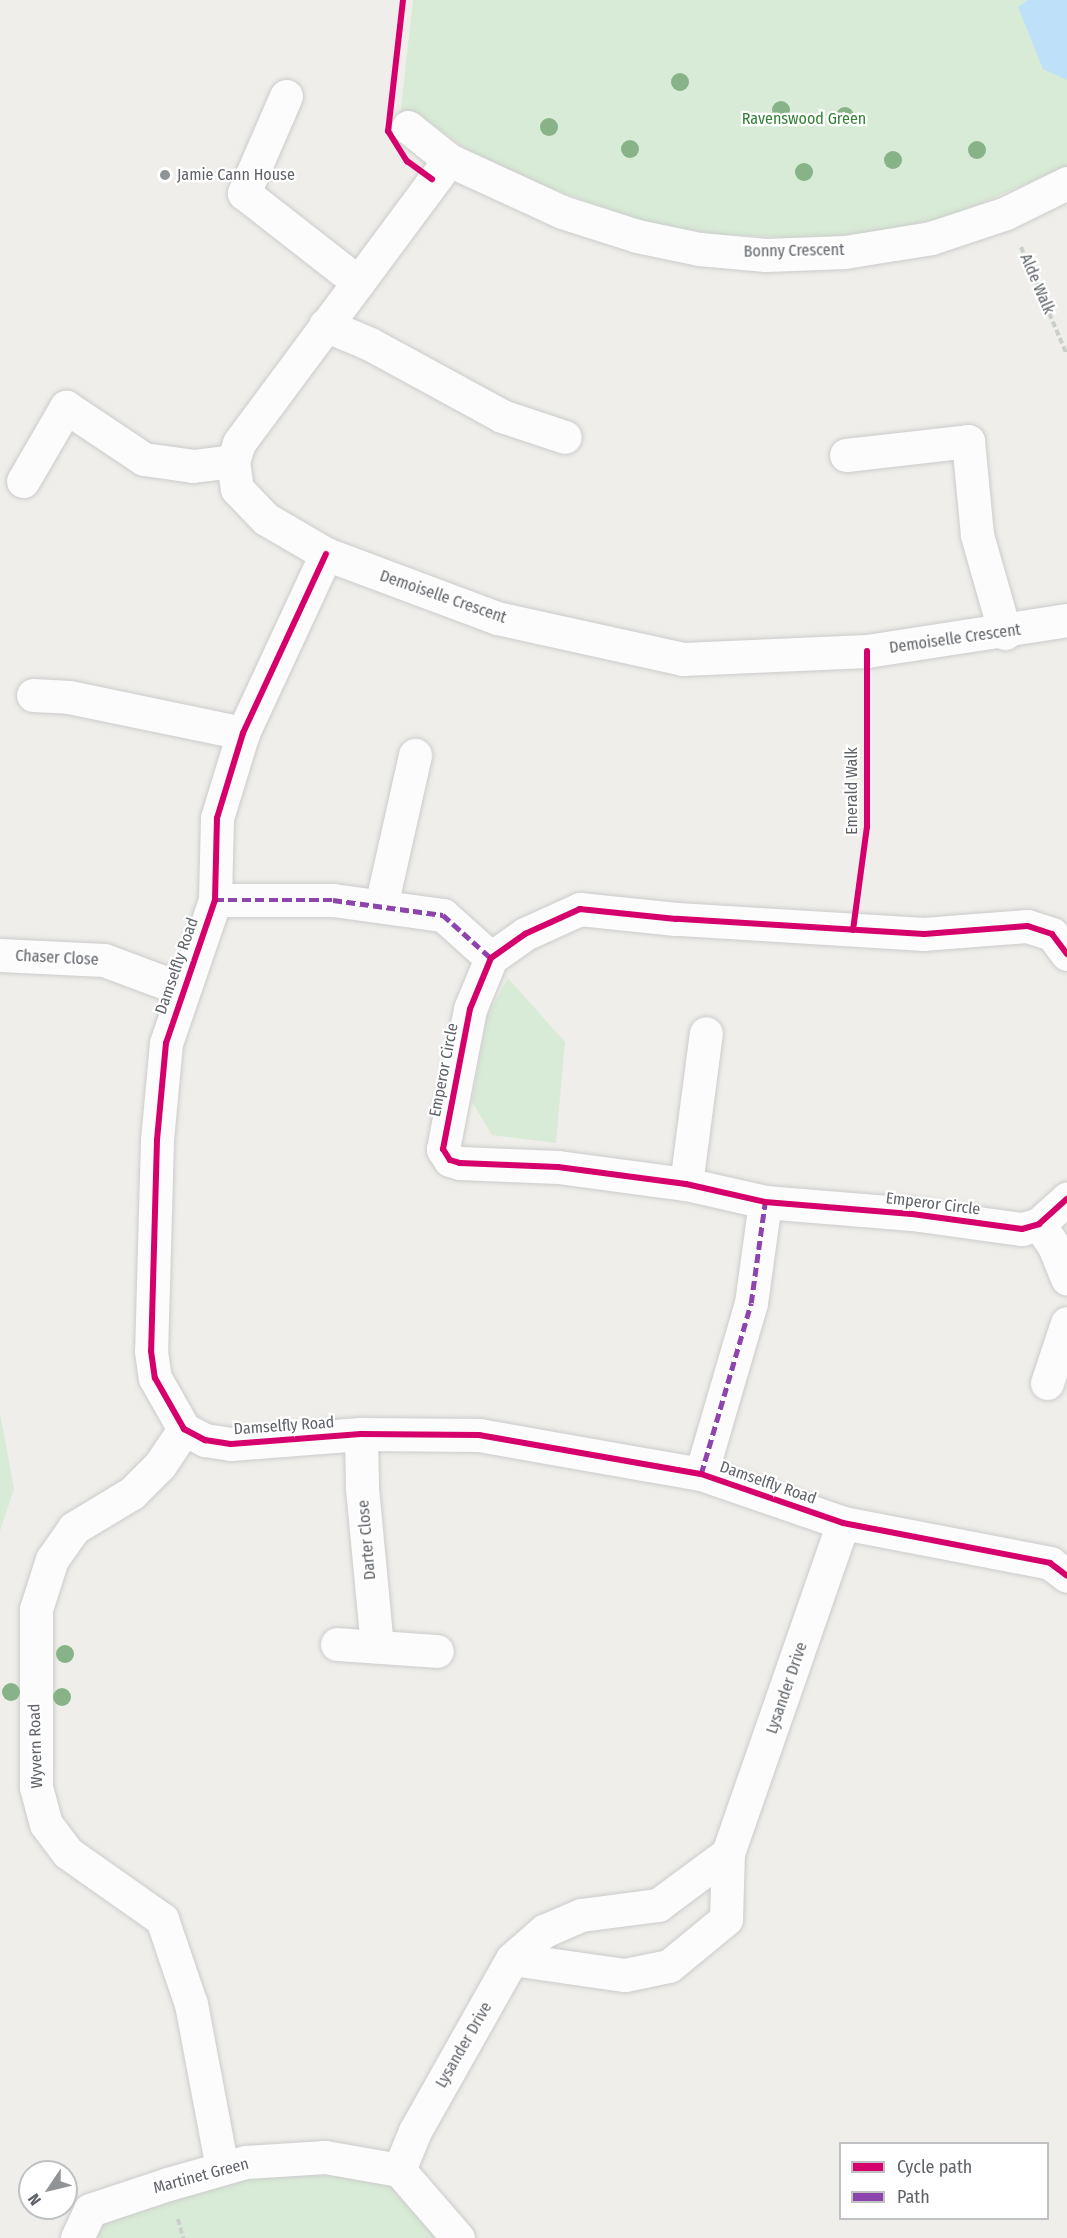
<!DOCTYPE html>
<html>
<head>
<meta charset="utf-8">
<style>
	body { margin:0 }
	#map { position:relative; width:1067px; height:2238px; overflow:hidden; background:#efeeea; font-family:"Fira Sans Condensed",sans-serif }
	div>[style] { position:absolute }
	.green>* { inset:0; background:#d8ebd6 }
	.water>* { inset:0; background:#bfe0f9 }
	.path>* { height:4px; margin-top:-2px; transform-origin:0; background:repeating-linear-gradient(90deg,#cacfcc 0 6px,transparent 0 9px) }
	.roads { filter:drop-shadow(0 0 2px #cbcccc) drop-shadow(0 0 2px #cbcccc) }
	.minor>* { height:33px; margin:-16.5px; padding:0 16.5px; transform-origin:16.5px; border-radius:16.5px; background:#fdfcfc }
	.quiet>* { height:4.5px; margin-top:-2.25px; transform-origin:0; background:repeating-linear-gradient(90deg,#8e44ad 0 9px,transparent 0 13.5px) }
	.cycleway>* { height:6px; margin:-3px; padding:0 3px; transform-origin:3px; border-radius:3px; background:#d6006c }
	.trees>* { width:18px; height:18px; margin:-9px; border-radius:50%; background:#88b388 }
	.dots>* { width:16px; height:16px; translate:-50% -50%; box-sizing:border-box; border:3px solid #fff; border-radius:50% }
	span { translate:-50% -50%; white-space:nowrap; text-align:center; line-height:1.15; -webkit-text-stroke:4.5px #fff; paint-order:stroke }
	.park-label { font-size:16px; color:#348238 }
	.poi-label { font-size:16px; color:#5f6368 }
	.left { translate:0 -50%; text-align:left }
	.street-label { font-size:16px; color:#5f6368 }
	.legend { position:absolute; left:839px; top:2142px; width:210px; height:78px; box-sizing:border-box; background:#fff; border:2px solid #bfc1c3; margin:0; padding:8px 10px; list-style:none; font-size:18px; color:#5f6368 }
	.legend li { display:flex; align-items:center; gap:12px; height:30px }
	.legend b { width:30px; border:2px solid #bfc1c3 }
	.north { position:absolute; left:18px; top:2160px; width:60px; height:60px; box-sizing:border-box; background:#fff; border:2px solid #bfc1c3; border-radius:50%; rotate:235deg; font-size:16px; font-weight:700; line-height:24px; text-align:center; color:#5f6368 }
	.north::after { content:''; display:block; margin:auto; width:21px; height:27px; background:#919496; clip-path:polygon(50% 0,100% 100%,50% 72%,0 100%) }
</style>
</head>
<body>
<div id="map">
	<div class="green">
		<div style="clip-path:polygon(413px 0,1067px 0,1067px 166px,951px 216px,882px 231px,814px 239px,717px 234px,644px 222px,490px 166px,419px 115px,398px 135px)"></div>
		<div style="clip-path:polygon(508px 978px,565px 1042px,556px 1143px,492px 1135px,472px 1102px,487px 1016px)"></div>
		<div style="clip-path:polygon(0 1413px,14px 1489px,0 1531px)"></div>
		<div style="clip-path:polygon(222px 2168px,399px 2170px,458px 2238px,77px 2238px,90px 2210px)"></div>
	</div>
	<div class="water">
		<div style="clip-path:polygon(1028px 0,1067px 0,1067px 80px,1043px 69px,1018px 7px)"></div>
	</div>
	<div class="path">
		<div style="left:1021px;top:247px;width:117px;rotate:66.9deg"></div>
		<div style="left:178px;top:2219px;width:20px;rotate:75deg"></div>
	</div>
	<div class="roads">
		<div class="minor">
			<div style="left:286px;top:96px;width:106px;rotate:113.4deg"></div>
			<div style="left:244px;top:193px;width:145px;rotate:38deg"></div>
			<div style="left:408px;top:127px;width:53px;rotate:38.8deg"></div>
			<div style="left:449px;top:160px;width:124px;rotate:24.7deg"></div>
			<div style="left:562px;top:212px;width:79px;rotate:17.7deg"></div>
			<div style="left:637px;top:236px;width:63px;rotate:11.8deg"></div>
			<div style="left:699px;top:249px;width:67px;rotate:5.1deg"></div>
			<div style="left:766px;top:255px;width:79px;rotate:-2.2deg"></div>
			<div style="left:845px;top:252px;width:87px;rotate:-9.2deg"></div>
			<div style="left:931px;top:238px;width:79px;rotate:-18.4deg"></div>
			<div style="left:1006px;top:213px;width:68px;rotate:-26.2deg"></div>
			<div style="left:449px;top:160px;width:352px;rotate:126.6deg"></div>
			<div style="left:239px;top:443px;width:19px;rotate:108deg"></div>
			<div style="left:233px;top:461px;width:28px;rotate:82deg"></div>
			<div style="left:237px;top:489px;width:42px;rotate:46deg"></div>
			<div style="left:266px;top:519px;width:69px;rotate:30.3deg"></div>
			<div style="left:326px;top:554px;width:183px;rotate:20.5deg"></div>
			<div style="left:497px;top:618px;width:190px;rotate:12.4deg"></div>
			<div style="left:683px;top:659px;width:184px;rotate:-2.5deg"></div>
			<div style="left:867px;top:651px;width:202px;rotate:-8.8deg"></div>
			<div style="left:325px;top:325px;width:49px;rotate:22.9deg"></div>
			<div style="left:370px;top:344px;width:150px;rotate:28.6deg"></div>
			<div style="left:502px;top:416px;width:66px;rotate:18.4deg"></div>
			<div style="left:846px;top:455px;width:123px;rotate:-6.5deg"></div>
			<div style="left:968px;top:441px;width:94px;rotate:84.5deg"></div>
			<div style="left:977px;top:535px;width:102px;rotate:74.1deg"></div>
			<div style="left:23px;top:481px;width:86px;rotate:-59.8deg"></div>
			<div style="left:66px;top:407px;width:94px;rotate:33.7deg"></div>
			<div style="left:144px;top:459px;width:49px;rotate:8.1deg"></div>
			<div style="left:193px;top:466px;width:40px;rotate:-7.1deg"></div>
			<div style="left:326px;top:554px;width:197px;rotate:114.9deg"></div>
			<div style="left:243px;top:733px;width:89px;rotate:107deg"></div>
			<div style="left:217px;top:818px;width:82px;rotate:91.4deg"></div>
			<div style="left:215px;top:900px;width:151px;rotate:108.9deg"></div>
			<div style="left:166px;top:1043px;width:97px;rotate:95.3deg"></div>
			<div style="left:157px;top:1140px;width:211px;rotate:91.6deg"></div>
			<div style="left:151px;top:1351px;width:27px;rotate:82deg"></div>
			<div style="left:155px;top:1378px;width:59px;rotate:60.4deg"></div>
			<div style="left:184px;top:1429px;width:24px;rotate:28deg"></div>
			<div style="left:205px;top:1440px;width:26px;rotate:9deg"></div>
			<div style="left:231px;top:1444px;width:130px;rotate:-4.4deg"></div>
			<div style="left:361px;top:1434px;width:118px;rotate:0.5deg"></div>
			<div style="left:479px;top:1435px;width:225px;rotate:10deg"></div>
			<div style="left:701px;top:1474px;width:150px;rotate:19deg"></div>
			<div style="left:843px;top:1523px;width:211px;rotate:10.9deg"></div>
			<div style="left:1050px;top:1563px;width:21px;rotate:37deg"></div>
			<div style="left:33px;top:695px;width:36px;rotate:3deg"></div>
			<div style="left:69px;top:697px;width:178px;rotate:11.7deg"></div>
			<div style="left:215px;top:900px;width:118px"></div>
			<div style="left:333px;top:900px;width:111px;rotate:7.8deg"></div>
			<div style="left:443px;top:915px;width:64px;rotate:41.9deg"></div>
			<div style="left:381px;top:906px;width:155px;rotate:-77.3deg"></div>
			<div style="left:1067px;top:954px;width:25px;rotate:-127deg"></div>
			<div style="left:1052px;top:934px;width:26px;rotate:-162deg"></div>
			<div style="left:1027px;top:926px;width:103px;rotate:175.6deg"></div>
			<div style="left:924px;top:934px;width:248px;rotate:-176.5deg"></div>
			<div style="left:676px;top:919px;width:97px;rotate:-174.1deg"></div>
			<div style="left:580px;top:909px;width:60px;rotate:155.6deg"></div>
			<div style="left:525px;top:934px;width:42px;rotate:144.8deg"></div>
			<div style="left:491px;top:958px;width:55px;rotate:112.4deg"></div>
			<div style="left:470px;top:1009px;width:143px;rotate:100.9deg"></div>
			<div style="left:443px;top:1149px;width:13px;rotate:58deg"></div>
			<div style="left:450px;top:1160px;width:10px;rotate:17deg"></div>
			<div style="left:460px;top:1163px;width:98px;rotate:2.3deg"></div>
			<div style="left:558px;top:1167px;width:129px;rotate:7.6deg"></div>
			<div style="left:686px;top:1184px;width:81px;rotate:12.8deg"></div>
			<div style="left:765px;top:1202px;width:147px;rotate:4.7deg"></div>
			<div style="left:912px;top:1214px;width:111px;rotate:7.8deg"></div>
			<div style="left:1022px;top:1229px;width:18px;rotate:-16deg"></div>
			<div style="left:1039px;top:1224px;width:38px;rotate:-42deg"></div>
			<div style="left:0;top:955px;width:104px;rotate:2.8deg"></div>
			<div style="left:104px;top:960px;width:83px;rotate:20.4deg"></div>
			<div style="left:686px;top:1184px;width:152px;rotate:-82.5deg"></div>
			<div style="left:1039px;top:1224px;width:27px;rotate:56deg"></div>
			<div style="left:1054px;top:1246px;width:35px;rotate:68deg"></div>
			<div style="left:1047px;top:1383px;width:63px;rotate:-71.6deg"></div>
			<div style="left:184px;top:1429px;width:43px;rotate:123.7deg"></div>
			<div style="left:160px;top:1465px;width:40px;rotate:135deg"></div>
			<div style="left:132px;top:1493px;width:68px;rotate:148.9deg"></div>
			<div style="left:74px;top:1528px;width:38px;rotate:125deg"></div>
			<div style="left:52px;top:1559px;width:52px;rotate:107.7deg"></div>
			<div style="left:36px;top:1609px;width:178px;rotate:90deg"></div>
			<div style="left:36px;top:1787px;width:38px;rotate:75deg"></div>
			<div style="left:46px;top:1824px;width:36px;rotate:53deg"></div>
			<div style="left:68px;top:1853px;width:115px;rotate:35.1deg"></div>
			<div style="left:162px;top:1919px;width:90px;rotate:71.2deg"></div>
			<div style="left:191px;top:2004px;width:167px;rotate:79.3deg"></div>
			<div style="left:361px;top:1434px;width:54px;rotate:88.9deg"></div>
			<div style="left:362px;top:1488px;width:159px;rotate:84.6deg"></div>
			<div style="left:701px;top:1474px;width:178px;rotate:-73.7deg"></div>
			<div style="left:751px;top:1303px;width:102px;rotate:-82.1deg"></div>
			<div style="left:337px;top:1644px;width:100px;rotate:4deg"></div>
			<div style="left:512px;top:1959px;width:114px;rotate:8.1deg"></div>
			<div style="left:625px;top:1975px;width:45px;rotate:-11.6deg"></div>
			<div style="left:669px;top:1966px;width:74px;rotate:-39.5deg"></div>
			<div style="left:726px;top:1919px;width:66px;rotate:-88.3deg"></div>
			<div style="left:728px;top:1853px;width:349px;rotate:-70.8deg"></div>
			<div style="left:399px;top:2170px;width:42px;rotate:-67.7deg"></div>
			<div style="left:415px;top:2131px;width:197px;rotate:-60.6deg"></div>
			<div style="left:512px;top:1959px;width:43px;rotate:-41.2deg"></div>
			<div style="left:544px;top:1931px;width:40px;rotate:-23.4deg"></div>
			<div style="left:581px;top:1915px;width:78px;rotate:-7.4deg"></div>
			<div style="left:658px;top:1905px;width:87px;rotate:-36.6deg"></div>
			<div style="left:77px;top:2238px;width:31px;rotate:-65deg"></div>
			<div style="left:90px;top:2210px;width:82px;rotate:-18.4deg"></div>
			<div style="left:168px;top:2184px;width:81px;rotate:-15.8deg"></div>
			<div style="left:246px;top:2162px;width:79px;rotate:-3.6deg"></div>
			<div style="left:325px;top:2157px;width:75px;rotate:10deg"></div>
			<div style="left:399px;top:2170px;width:90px;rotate:49.1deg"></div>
		</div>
	</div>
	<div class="quiet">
		<div style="left:215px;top:900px;width:118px"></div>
		<div style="left:333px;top:900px;width:111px;rotate:7.8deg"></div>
		<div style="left:443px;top:915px;width:64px;rotate:41.9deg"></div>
		<div style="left:701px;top:1474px;width:178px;rotate:-73.7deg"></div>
		<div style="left:751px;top:1303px;width:102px;rotate:-82.1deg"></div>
	</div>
	<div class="cycleway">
		<div style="left:403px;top:0;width:132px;rotate:96.5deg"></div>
		<div style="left:388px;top:131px;width:36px;rotate:58deg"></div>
		<div style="left:407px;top:161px;width:31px;rotate:36deg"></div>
		<div style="left:326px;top:554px;width:197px;rotate:114.9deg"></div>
		<div style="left:243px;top:733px;width:89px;rotate:107deg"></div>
		<div style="left:217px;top:818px;width:82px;rotate:91.4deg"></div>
		<div style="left:215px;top:900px;width:151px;rotate:108.9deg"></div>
		<div style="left:166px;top:1043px;width:97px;rotate:95.3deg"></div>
		<div style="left:157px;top:1140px;width:211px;rotate:91.6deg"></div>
		<div style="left:151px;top:1351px;width:27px;rotate:82deg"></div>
		<div style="left:155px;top:1378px;width:59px;rotate:60.4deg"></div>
		<div style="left:184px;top:1429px;width:24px;rotate:28deg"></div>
		<div style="left:205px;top:1440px;width:26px;rotate:9deg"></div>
		<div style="left:231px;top:1444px;width:130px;rotate:-4.4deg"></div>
		<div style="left:361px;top:1434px;width:118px;rotate:0.5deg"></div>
		<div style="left:479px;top:1435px;width:225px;rotate:10deg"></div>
		<div style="left:701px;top:1474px;width:150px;rotate:19deg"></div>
		<div style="left:843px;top:1523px;width:211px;rotate:10.9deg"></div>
		<div style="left:1050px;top:1563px;width:21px;rotate:37deg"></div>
		<div style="left:853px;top:930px;width:104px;rotate:-82.3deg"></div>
		<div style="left:867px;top:827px;width:176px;rotate:-90deg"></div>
		<div style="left:1067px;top:954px;width:25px;rotate:-127deg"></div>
		<div style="left:1052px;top:934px;width:26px;rotate:-162deg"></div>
		<div style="left:1027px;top:926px;width:103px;rotate:175.6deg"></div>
		<div style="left:924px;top:934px;width:248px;rotate:-176.5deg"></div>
		<div style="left:676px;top:919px;width:97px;rotate:-174.1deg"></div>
		<div style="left:580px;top:909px;width:60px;rotate:155.6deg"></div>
		<div style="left:525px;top:934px;width:42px;rotate:144.8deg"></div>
		<div style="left:491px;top:958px;width:55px;rotate:112.4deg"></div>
		<div style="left:470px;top:1009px;width:143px;rotate:100.9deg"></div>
		<div style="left:443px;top:1149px;width:13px;rotate:58deg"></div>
		<div style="left:450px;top:1160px;width:10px;rotate:17deg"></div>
		<div style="left:460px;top:1163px;width:98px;rotate:2.3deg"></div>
		<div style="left:558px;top:1167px;width:129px;rotate:7.6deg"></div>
		<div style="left:686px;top:1184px;width:81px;rotate:12.8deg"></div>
		<div style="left:765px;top:1202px;width:147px;rotate:4.7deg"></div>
		<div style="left:912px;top:1214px;width:111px;rotate:7.8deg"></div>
		<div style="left:1022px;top:1229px;width:18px;rotate:-16deg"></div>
		<div style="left:1039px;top:1224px;width:38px;rotate:-42deg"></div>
	</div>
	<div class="trees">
		<div style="left:680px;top:82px"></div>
		<div style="left:781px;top:110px"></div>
		<div style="left:845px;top:116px"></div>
		<div style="left:549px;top:127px"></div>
		<div style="left:630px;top:149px"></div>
		<div style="left:977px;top:150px"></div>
		<div style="left:893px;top:160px"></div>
		<div style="left:804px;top:172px"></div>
		<div style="left:65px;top:1654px"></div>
		<div style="left:11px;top:1692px"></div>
		<div style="left:62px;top:1697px"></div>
	</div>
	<div class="dots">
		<div style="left:165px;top:175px;background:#919496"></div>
	</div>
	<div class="park-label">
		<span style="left:804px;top:119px">Ravenswood Green</span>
	</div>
	<div class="poi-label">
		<span class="left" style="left:177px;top:175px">Jamie Cann House</span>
	</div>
	<div class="street-label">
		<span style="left:794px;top:251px;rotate:-1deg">Bonny Crescent</span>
		<span style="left:1037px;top:284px;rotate:67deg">Alde Walk</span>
		<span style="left:443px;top:597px;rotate:19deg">Demoiselle Crescent</span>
		<span style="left:955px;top:639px;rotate:-8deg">Demoiselle Crescent</span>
		<span style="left:852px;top:791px;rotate:-90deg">Emerald Walk</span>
		<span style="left:57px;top:958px;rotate:3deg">Chaser Close</span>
		<span style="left:177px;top:966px;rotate:-71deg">Damselfly Road</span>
		<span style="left:444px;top:1070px;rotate:-79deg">Emperor Circle</span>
		<span style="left:933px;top:1204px;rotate:7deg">Emperor Circle</span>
		<span style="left:284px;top:1426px;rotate:-4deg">Damselfly Road</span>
		<span style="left:768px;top:1483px;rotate:19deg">Damselfly Road</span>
		<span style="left:367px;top:1540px;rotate:-95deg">Darter Close</span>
		<span style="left:787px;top:1688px;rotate:-71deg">Lysander Drive</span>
		<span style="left:36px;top:1746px;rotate:-92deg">Wyvern Road</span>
		<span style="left:464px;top:2045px;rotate:-60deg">Lysander Drive</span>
		<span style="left:201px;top:2176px;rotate:-15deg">Martinet Green</span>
	</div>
	<ul class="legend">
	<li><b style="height:8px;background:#d6006c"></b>Cycle path</li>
	<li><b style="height:8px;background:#8e44ad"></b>Path</li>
	</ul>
	<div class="north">N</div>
</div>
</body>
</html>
